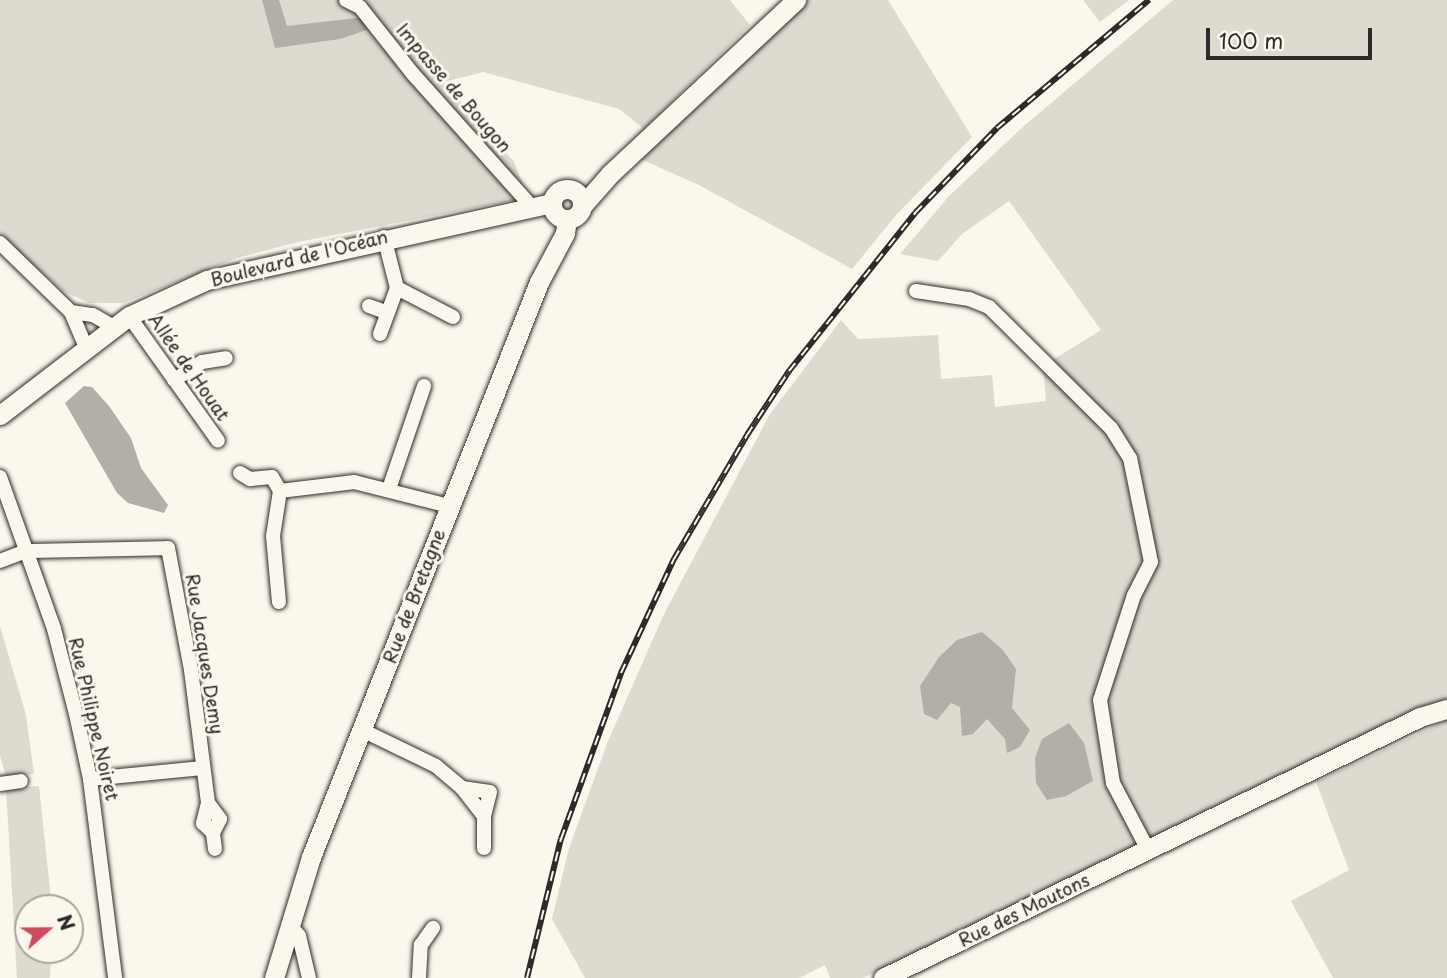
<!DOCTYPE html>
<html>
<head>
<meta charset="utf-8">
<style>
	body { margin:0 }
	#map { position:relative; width:1447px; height:978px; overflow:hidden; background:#fbf7ec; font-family:"Playpen Sans",sans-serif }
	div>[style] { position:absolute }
	.green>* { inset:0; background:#dddad0 }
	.water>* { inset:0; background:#b1afa7 }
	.roads { filter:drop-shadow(0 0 2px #2b2b2b) drop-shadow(0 0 2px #2b2b2b) }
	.street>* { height:14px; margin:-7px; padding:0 7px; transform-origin:7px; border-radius:7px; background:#fbf7ec }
	.secondary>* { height:19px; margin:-9.5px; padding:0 9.5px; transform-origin:9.5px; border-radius:9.5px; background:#fbf7ec }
	.secondary>.ring { margin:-9.5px; padding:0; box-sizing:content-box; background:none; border:19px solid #fbf7ec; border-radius:50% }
	.rail>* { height:6px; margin-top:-3px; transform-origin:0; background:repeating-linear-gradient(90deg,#fbf7ec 0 10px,#2b2b2b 0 20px); box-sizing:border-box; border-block:2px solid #2b2b2b }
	span { translate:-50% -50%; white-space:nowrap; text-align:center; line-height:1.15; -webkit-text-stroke:6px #fbf7ec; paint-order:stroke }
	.street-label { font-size:18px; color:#2b2b2b }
	.north { position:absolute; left:14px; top:894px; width:70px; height:70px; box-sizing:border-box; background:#fbf7ec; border:2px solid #a8a59f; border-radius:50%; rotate:69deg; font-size:19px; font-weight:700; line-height:28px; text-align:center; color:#2b2b2b }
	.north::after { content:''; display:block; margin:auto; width:24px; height:32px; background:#d1495b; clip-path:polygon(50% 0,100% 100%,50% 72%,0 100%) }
	.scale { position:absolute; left:1206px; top:28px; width:166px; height:32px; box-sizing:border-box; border:4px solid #2b2b2b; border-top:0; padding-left:9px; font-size:21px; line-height:24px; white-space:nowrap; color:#2b2b2b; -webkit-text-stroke:5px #fbf7ec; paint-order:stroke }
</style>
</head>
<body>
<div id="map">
	<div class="green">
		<div style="clip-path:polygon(0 0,730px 0,750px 25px,644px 129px,619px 109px,483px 72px,444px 82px,514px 162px,525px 189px,520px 199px,298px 242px,237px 258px,123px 303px,89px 303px,63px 291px,0 235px)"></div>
		<div style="clip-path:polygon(805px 0,888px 0,972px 137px,897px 214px,852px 269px,699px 185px,636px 157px)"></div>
		<div style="clip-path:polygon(1083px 0,1129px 0,1100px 22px)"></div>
		<div style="clip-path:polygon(1173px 0,1447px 0,1447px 709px,863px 978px,830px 978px,825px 965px,799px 978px,585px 978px,552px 919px,569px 848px,608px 741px,664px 614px,770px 414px,841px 320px,858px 339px,938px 335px,941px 379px,992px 375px,995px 407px,1046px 401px,1043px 366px,1101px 330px,1009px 201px,962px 234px,938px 261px,900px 254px,949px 196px,1025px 125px)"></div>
		<div style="clip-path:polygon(0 626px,26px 715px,34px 774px,6px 776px,0 756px)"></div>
		<div style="clip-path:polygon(1447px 720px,1447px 978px,1333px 978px,1291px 901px,1349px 870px,1316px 782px)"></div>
		<div style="clip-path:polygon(39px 786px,52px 908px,28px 908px,28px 950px,51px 950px,50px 978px,17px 978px,6px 788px)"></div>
	</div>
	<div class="water">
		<div style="clip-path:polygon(262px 0,279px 0,287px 26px,365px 17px,367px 30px,340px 39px,275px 48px)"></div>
		<div style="clip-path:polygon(84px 386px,92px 387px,109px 406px,131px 438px,141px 468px,168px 505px,164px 513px,128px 503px,117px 493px,65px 403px)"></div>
		<div style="clip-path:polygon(982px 632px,1003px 650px,1016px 669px,1012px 708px,1030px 730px,1020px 747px,1007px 753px,1005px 739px,987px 719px,973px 734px,962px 736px,960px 707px,951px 703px,937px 720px,924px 714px,920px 686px,939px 657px,957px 640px)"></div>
		<div style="clip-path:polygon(1069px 723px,1084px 743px,1093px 781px,1066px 796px,1047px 800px,1036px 783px,1035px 758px,1042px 739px)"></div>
	</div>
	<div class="roads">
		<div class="street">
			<div style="left:346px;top:0;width:16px;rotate:27deg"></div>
			<div style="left:360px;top:7px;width:85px;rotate:51.7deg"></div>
			<div style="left:413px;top:74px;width:176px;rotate:48.2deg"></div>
			<div style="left:384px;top:237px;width:53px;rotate:75.7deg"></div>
			<div style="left:0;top:243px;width:99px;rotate:44.2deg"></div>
			<div style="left:71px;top:312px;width:38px;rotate:67deg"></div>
			<div style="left:916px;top:291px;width:54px;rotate:8.6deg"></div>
			<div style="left:969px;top:299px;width:22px;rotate:22deg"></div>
			<div style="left:989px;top:307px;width:172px;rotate:44.8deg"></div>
			<div style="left:1111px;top:428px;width:36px;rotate:58deg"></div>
			<div style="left:1130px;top:458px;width:106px;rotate:78.6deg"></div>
			<div style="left:1151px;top:562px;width:37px;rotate:117deg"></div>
			<div style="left:1134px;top:595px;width:110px;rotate:107.9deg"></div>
			<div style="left:1100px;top:700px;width:84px;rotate:81.1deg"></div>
			<div style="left:1113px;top:783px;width:76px;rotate:62.4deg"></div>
			<div style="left:369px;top:306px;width:20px;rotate:20deg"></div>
			<div style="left:71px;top:312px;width:22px;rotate:8deg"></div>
			<div style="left:93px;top:315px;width:24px;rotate:30deg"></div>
			<div style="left:129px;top:316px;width:153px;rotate:54.5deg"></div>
			<div style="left:380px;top:334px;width:49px;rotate:-69.7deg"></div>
			<div style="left:397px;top:288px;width:63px;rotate:27.4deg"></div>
			<div style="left:174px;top:380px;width:33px;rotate:-33deg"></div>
			<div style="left:202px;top:362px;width:24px;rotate:-9deg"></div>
			<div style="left:240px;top:473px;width:12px;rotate:31deg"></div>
			<div style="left:250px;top:479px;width:22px;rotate:-5deg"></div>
			<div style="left:272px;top:477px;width:16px;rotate:60deg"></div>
			<div style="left:280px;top:491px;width:75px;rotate:-6.9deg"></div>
			<div style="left:354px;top:482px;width:98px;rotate:14.2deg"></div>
			<div style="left:0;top:477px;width:161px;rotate:70.4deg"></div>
			<div style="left:54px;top:629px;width:88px;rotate:75.5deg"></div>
			<div style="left:76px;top:714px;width:66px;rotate:77.8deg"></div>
			<div style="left:90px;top:779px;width:201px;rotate:82.8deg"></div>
			<div style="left:389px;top:489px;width:109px;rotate:-71.2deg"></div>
			<div style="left:0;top:561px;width:28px;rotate:-21deg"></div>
			<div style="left:26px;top:551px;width:142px;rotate:-1.2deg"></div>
			<div style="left:168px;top:548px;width:124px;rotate:79.3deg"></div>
			<div style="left:191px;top:670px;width:134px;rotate:82.7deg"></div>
			<div style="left:208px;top:803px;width:20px;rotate:53deg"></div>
			<div style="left:220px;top:819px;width:16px;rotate:117deg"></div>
			<div style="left:213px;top:833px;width:16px;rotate:83deg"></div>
			<div style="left:279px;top:602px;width:66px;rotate:-95.2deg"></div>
			<div style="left:273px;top:536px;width:46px;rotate:-81.2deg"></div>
			<div style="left:362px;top:730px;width:82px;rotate:25.9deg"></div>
			<div style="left:436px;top:766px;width:34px;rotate:40deg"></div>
			<div style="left:462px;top:788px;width:36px;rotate:52deg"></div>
			<div style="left:484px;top:816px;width:32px;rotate:90deg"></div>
			<div style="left:90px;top:779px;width:113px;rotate:-5.6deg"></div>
			<div style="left:0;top:784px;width:21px;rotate:-8deg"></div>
			<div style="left:462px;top:788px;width:28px;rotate:8deg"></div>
			<div style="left:490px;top:792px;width:25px;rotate:104deg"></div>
			<div style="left:208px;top:803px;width:21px;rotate:104deg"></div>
			<div style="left:203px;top:823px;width:14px;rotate:45deg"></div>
			<div style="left:289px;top:924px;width:16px;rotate:50deg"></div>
			<div style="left:299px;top:936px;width:43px;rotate:76.6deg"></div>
			<div style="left:419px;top:978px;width:33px;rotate:-87deg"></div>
			<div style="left:421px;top:945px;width:21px;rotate:-55deg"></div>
		</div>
		<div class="secondary">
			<div class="ring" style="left:552px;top:189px;width:11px;height:11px"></div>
			<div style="left:582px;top:206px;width:43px;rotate:-48.8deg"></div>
			<div style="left:610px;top:174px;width:255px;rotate:-43.1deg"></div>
			<div style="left:0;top:415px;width:163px;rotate:-37.5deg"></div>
			<div style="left:129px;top:316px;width:86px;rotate:-24.8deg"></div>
			<div style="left:207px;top:280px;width:353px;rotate:-12.6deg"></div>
			<div style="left:274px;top:978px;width:127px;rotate:-73deg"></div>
			<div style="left:311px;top:857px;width:619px;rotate:-68.37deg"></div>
			<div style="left:539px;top:282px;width:55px;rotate:-62deg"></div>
			<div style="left:565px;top:233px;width:14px;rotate:-82deg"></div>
			<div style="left:883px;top:978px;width:597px;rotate:-25.92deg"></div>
			<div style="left:1420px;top:717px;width:28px;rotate:-17deg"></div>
		</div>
	</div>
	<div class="rail">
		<div style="left:527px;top:978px;width:143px;rotate:-76.3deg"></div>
		<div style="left:561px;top:839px;width:177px;rotate:-70.1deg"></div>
		<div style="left:621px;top:673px;width:126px;rotate:-65.1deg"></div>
		<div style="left:674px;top:559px;width:144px;rotate:-59.5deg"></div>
		<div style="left:747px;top:435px;width:77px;rotate:-56.7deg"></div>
		<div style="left:789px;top:371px;width:202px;rotate:-51.4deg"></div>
		<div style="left:915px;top:213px;width:118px;rotate:-46deg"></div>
		<div style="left:997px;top:128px;width:199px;rotate:-40.1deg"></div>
	</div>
	<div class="street-label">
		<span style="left:454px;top:88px;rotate:49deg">Impasse de Bougon</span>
		<span style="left:299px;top:258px;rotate:-14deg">Boulevard de l'Océan</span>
		<span style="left:189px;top:367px;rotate:55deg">Allée de Houat</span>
		<span style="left:414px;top:596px;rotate:-69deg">Rue de Bretagne</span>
		<span style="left:205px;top:654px;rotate:81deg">Rue Jacques Demy</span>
		<span style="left:94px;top:719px;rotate:77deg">Rue Philippe Noiret</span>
		<span style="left:1024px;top:910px;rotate:-26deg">Rue des Moutons</span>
	</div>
	<div class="north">N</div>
	<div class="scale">100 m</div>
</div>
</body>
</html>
